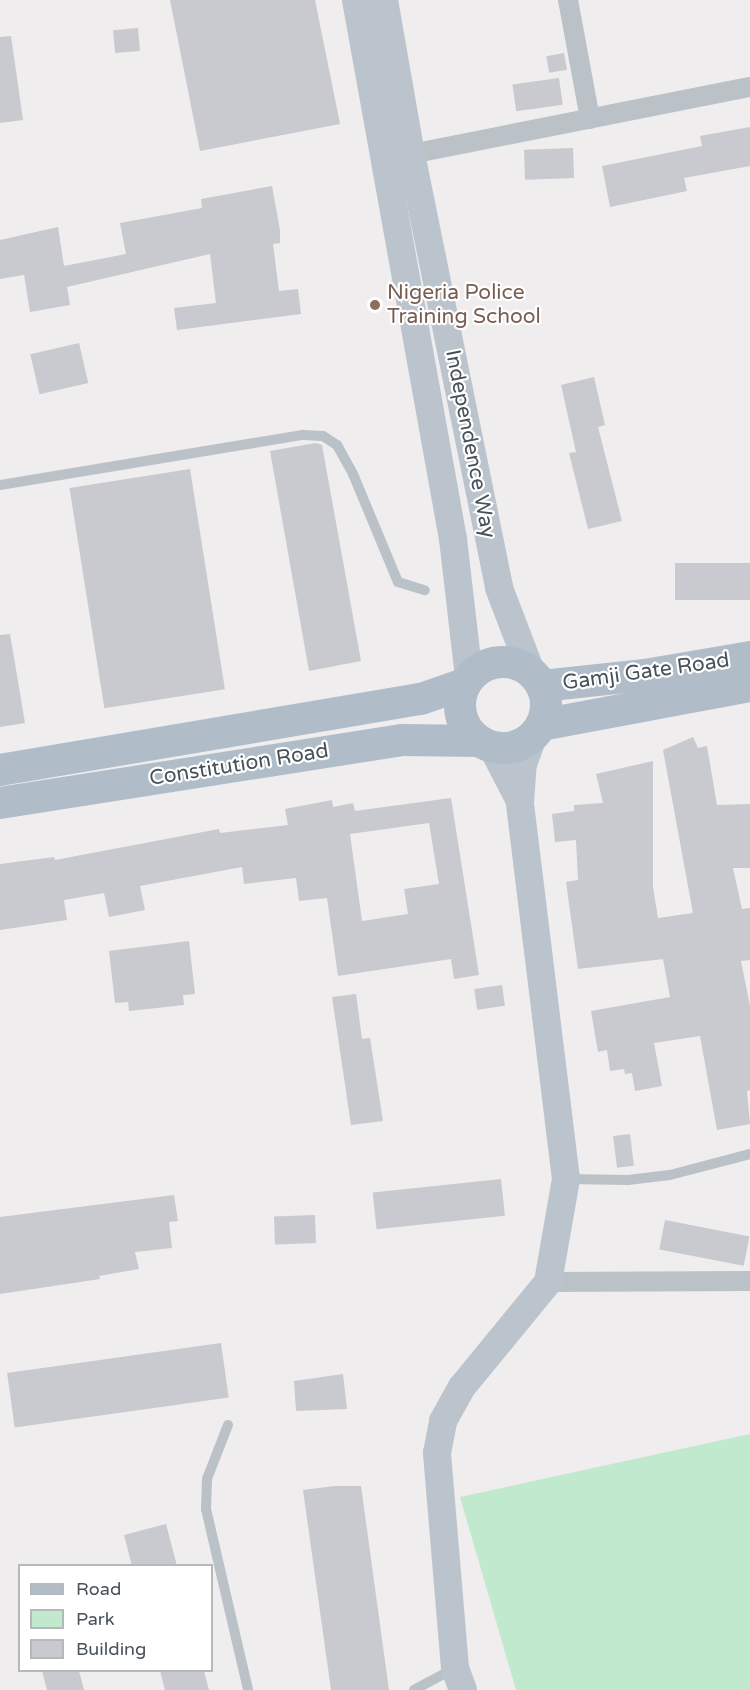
<!DOCTYPE html>
<html>
<head>
<meta charset="utf-8">
<style>
	body { margin:0 }
	#map { position:relative; width:750px; height:1690px; overflow:hidden; background:#efeded; font-family:"Varela Round",sans-serif }
	div>[style] { position:absolute }
	.green>* { inset:0; background:#c0e9ce }
	.building>* { inset:0; background:#c8cacf; transform-origin:0 0 }
	.lane>* { height:10px; margin:-5px; padding:0 5px; transform-origin:5px; border-radius:5px; background:#bac2c8 }
	.street>* { height:20px; margin:-10px; padding:0 10px; transform-origin:10px; border-radius:10px; background:#bac2c8 }
	.secondary>* { height:28px; margin:-14px; padding:0 14px; transform-origin:14px; border-radius:14px; background:#bbc4cd }
	.primary>* { height:32px; margin:-16px; padding:0 16px; transform-origin:16px; border-radius:16px; background:#b0bdc9 }
	.primary>.ring { margin:-16px; padding:0; box-sizing:content-box; background:none; border:32px solid #b0bdc9; border-radius:50% }
	.dots>* { width:16px; height:16px; translate:-50% -50%; box-sizing:border-box; border:3px solid #fff; border-radius:50% }
	span { translate:-50% -50%; white-space:nowrap; text-align:center; line-height:1.15; -webkit-text-stroke:4.5px #fff; paint-order:stroke }
	.education-label { font-size:21px; color:#785e54 }
	.left { translate:0 -50%; text-align:left }
	.street-label { font-size:21px; color:#485158 }
	.legend { position:absolute; left:18px; top:1564px; width:195px; height:108px; box-sizing:border-box; background:#fff; border:2px solid #b6b9bc; margin:0; padding:8px 10px; list-style:none; font-size:18px; color:#485158 }
	.legend li { display:flex; align-items:center; gap:12px; height:30px }
	.legend b { width:30px; border:2px solid #b6b9bc }
</style>
</head>
<body>
<div id="map">
	<div class="green">
		<div style="clip-path:polygon(750px 1434px,750px 1690px,516px 1690px,460px 1497px)"></div>
	</div>
	<div class="building">
		<div style="clip-path:polygon(170px 0,315px 0,340px 124px,200px 151px)"></div>
		<div style="left:138px;top:28px;width:23px;height:25px;rotate:85deg"></div>
		<div style="clip-path:polygon(11px 36px,23px 120px,0 123px,0 37px)"></div>
		<div style="left:564px;top:53px;width:17px;height:18px;rotate:80deg"></div>
		<div style="left:559px;top:78px;width:27px;height:47px;rotate:82deg"></div>
		<div style="clip-path:polygon(750px 127px,750px 166px,684px 178px,687px 191px,610px 207px,602px 166px,702px 146px,700px 136px)"></div>
		<div style="left:573px;top:148px;width:30px;height:49px;rotate:88deg"></div>
		<div style="clip-path:polygon(272px 186px,280px 230px,280px 243px,273px 244px,279px 291px,298px 289px,301px 314px,177px 330px,174px 308px,216px 303px,210px 254px,67px 287px,70px 305px,30px 312px,24px 275px,0 279px,0 240px,58px 227px,64px 266px,126px 254px,120px 223px,202px 208px,201px 199px)"></div>
		<div style="left:79px;top:343px;width:41px;height:50px;rotate:77deg"></div>
		<div style="clip-path:polygon(594px 377px,605px 425px,598px 427px,622px 521px,588px 529px,569px 453px,576px 452px,561px 385px)"></div>
		<div style="clip-path:polygon(316px 443px,322px 445px,361px 661px,309px 671px,270px 451px)"></div>
		<div style="left:190px;top:469px;width:223px;height:122px;rotate:81deg"></div>
		<div style="left:750px;top:563px;width:37px;height:75px;rotate:90deg"></div>
		<div style="clip-path:polygon(10px 634px,25px 723px,0 727px,0 635px)"></div>
		<div style="clip-path:polygon(693px 737px,698px 748px,707px 746px,717px 805px,750px 804px,750px 868px,733px 868px,742px 909px,750px 908px,750px 960px,741px 961px,750px 1006px,750px 1090px,747px 1091px,750px 1124px,717px 1130px,700px 1036px,654px 1043px,662px 1086px,635px 1091px,632px 1073px,625px 1074px,624px 1069px,610px 1071px,607px 1050px,598px 1052px,591px 1011px,670px 997px,663px 959px,578px 969px,566px 882px,578px 880px,576px 840px,555px 842px,552px 814px,574px 811px,574px 805px,603px 803px,596px 774px,653px 761px,653px 887px,658px 918px,693px 913px,663px 750px)"></div>
		<div style="clip-path:polygon(evenodd,451px 798px,479px 975px,454px 979px,451px 959px,338px 976px,327px 898px,299px 901px,296px 878px,244px 884px,242px 867px,140px 886px,145px 910px,109px 917px,104px 893px,64px 900px,67px 920px,0 930px,0 864px,54px 857px,55px 860px,219px 829px,220px 833px,288px 825px,285px 809px,332px 800px,333px 807px,353px 803px,355px 811px,451px 798px,429px 823px,439px 884px,404px 889px,408px 914px,362px 921px,350px 834px,429px 823px)"></div>
		<div style="clip-path:polygon(189px 941px,195px 994px,183px 995px,184px 1005px,129px 1011px,128px 1002px,115px 1003px,109px 951px)"></div>
		<div style="left:502px;top:985px;width:21px;height:28px;rotate:82deg"></div>
		<div style="clip-path:polygon(356px 994px,362px 1039px,370px 1038px,383px 1121px,351px 1125px,332px 997px)"></div>
		<div style="left:630px;top:1134px;width:32px;height:17px;rotate:83deg"></div>
		<div style="left:501px;top:1179px;width:37px;height:129px;rotate:84deg"></div>
		<div style="clip-path:polygon(174px 1195px,178px 1221px,169px 1222px,172px 1248px,135px 1252px,139px 1269px,99px 1276px,100px 1279px,0 1294px,0 1217px)"></div>
		<div style="left:315px;top:1215px;width:28px;height:41px;rotate:88deg"></div>
		<div style="left:665px;top:1220px;width:86px;height:30px;rotate:11deg"></div>
		<div style="left:221px;top:1343px;width:55px;height:216px;rotate:82deg"></div>
		<div style="clip-path:polygon(343px 1374px,347px 1409px,296px 1411px,294px 1381px)"></div>
		<div style="clip-path:polygon(334px 1486px,361px 1486px,389px 1690px,331px 1690px,303px 1490px)"></div>
		<div style="clip-path:polygon(166px 1524px,177px 1566px,132px 1566px,124px 1535px)"></div>
		<div style="clip-path:polygon(42px 1671px,79px 1671px,84px 1690px,47px 1690px)"></div>
		<div style="clip-path:polygon(160px 1671px,204px 1671px,209px 1690px,165px 1690px)"></div>
	</div>
	<div class="lane">
		<div style="left:0;top:485px;width:307px;rotate:-9.4deg"></div>
		<div style="left:303px;top:435px;width:20px;rotate:3deg"></div>
		<div style="left:323px;top:436px;width:17px;rotate:33deg"></div>
		<div style="left:337px;top:445px;width:33px;rotate:61deg"></div>
		<div style="left:353px;top:474px;width:117px;rotate:67.4deg"></div>
		<div style="left:398px;top:582px;width:28px;rotate:17deg"></div>
		<div style="left:566px;top:1179px;width:62px;rotate:0.9deg"></div>
		<div style="left:628px;top:1180px;width:42px;rotate:-6.8deg"></div>
		<div style="left:670px;top:1175px;width:83px;rotate:-14.7deg"></div>
		<div style="left:228px;top:1425px;width:58px;rotate:111.3deg"></div>
		<div style="left:207px;top:1479px;width:30px;rotate:92deg"></div>
		<div style="left:206px;top:1509px;width:186px;rotate:76.9deg"></div>
		<div style="left:414px;top:1690px;width:44px;rotate:-28.3deg"></div>
	</div>
	<div class="street">
		<div style="left:568px;top:0;width:121px;rotate:79.5deg"></div>
		<div style="left:411px;top:154px;width:346px;rotate:-11.2deg"></div>
		<div style="left:548px;top:1282px;width:202px;rotate:-0.3deg"></div>
	</div>
	<div class="secondary">
		<div style="left:356px;top:0;width:548px;rotate:79.8deg"></div>
		<div style="left:453px;top:539px;width:139px;rotate:83.4deg"></div>
		<div style="left:384px;top:0;width:156px;rotate:80.1deg"></div>
		<div style="left:411px;top:154px;width:443px;rotate:78.5deg"></div>
		<div style="left:499px;top:588px;width:90px;rotate:69.1deg"></div>
		<div style="left:492px;top:747px;width:61px;rotate:62.6deg"></div>
		<div style="left:463px;top:1690px;width:23px;rotate:-110deg"></div>
		<div style="left:455px;top:1668px;width:216px;rotate:-94.8deg"></div>
		<div style="left:437px;top:1453px;width:33px;rotate:-79deg"></div>
		<div style="left:443px;top:1421px;width:39px;rotate:-61deg"></div>
		<div style="left:462px;top:1387px;width:136px;rotate:-50.7deg"></div>
		<div style="left:548px;top:1282px;width:105px;rotate:-80.1deg"></div>
		<div style="left:566px;top:1179px;width:379px;rotate:-97deg"></div>
		<div style="left:520px;top:803px;width:39px;rotate:-86deg"></div>
		<div style="left:523px;top:764px;width:30px;rotate:-70deg"></div>
	</div>
	<div class="primary">
		<div class="ring" style="left:460px;top:662px;width:54px;height:54px"></div>
		<div style="left:542px;top:686px;width:104px;rotate:-6.1deg"></div>
		<div style="left:645px;top:675px;width:107px;rotate:-9.7deg"></div>
		<div style="left:541px;top:725px;width:213px;rotate:-10.6deg"></div>
		<div style="left:0;top:770px;width:427px;rotate:-9.6deg"></div>
		<div style="left:421px;top:699px;width:46px;rotate:-19.2deg"></div>
		<div style="left:0;top:803px;width:408px;rotate:-8.9deg"></div>
		<div style="left:403px;top:740px;width:76px;rotate:0.8deg"></div>
	</div>
	<div class="dots">
		<div style="left:375px;top:305px;background:#8d6e63"></div>
	</div>
	<div class="education-label">
		<span class="left" style="left:387px;top:305px">Nigeria Police<br>Training School</span>
	</div>
	<div class="street-label">
		<span style="left:470px;top:444px;rotate:79deg">Independence Way</span>
		<span style="left:646px;top:672px;rotate:-8deg">Gamji Gate Road</span>
		<span style="left:239px;top:765px;rotate:-9deg">Constitution Road</span>
	</div>
	<ul class="legend">
	<li><b style="height:8px;background:#b0bdc9"></b>Road</li>
	<li><b style="height:16px;background:#c0e9ce"></b>Park</li>
	<li><b style="height:16px;background:#c8cacf"></b>Building</li>
	</ul>
</div>
</body>
</html>
